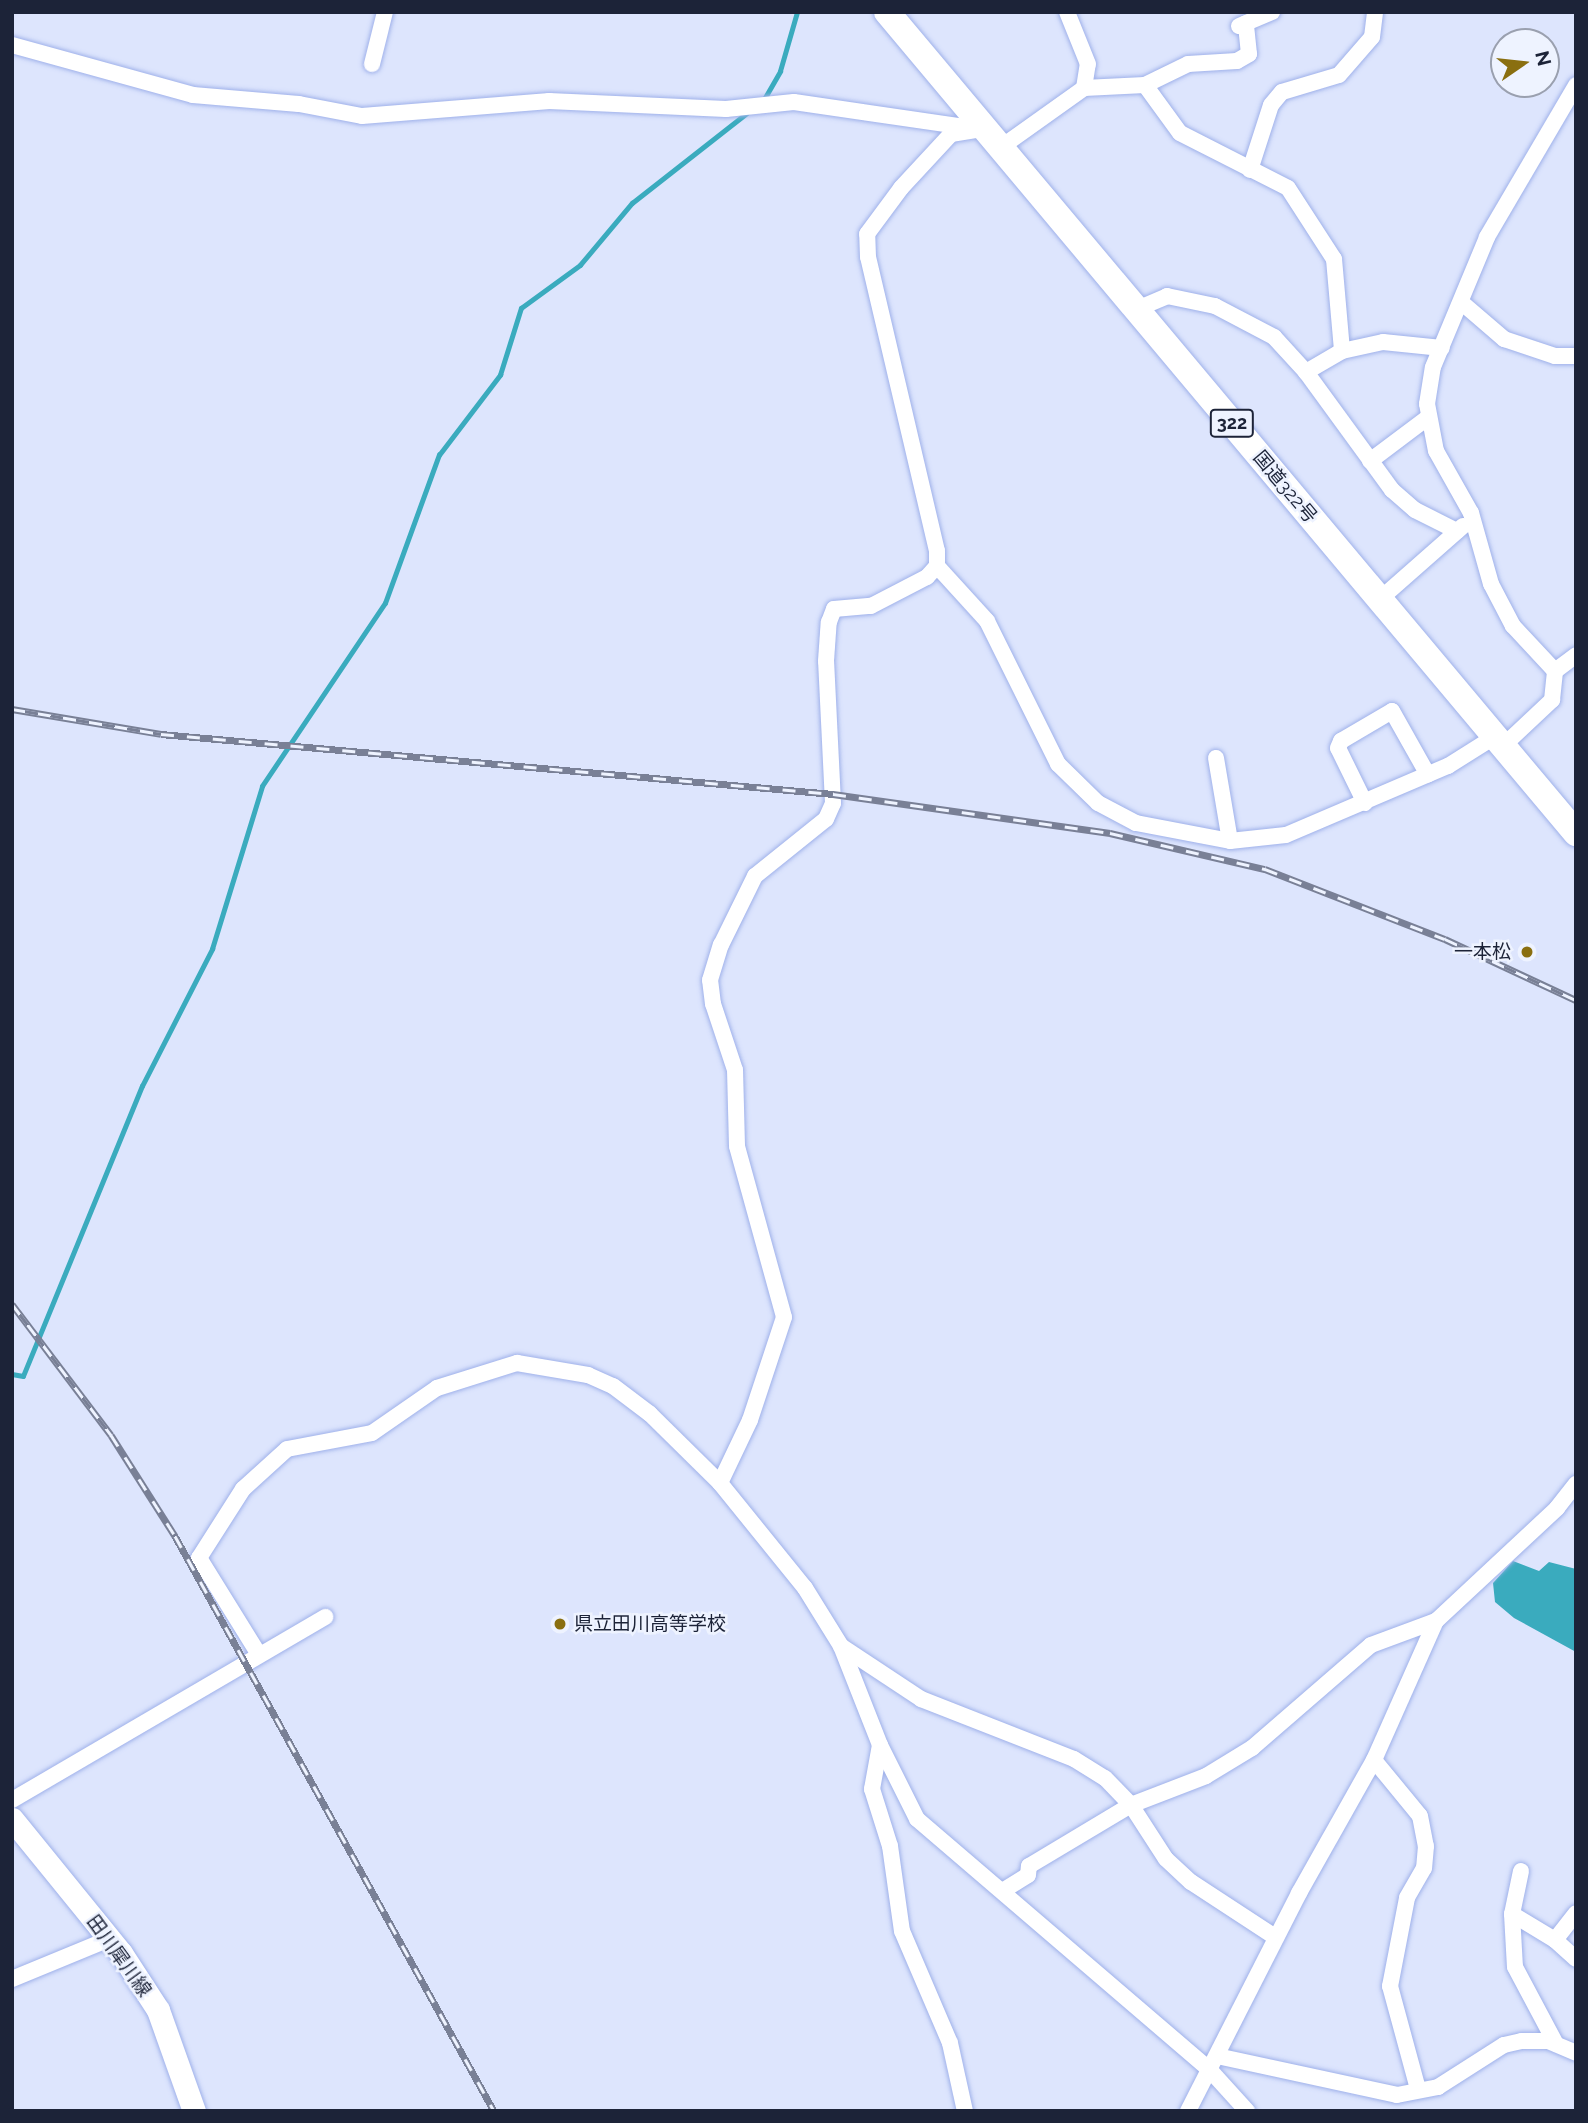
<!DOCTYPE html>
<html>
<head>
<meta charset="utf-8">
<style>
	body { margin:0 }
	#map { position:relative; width:1588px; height:2123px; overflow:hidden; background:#dde5fd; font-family:Raleway,"Noto Sans JP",sans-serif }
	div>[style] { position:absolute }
	.water>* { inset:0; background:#3aabbe }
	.stream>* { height:4.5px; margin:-2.25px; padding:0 2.25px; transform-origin:2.25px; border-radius:2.25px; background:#3aabbe }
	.roads { filter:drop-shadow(0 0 2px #9fb1ea) drop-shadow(0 0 2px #9fb1ea) }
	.minor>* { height:16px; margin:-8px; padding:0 8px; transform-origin:8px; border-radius:8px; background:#fff }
	.secondary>* { height:23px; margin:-11.5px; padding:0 11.5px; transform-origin:11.5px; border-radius:11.5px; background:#fff }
	.trunk>* { height:26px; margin:-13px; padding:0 13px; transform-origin:13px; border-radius:13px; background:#fff }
	.rail>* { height:7px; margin-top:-3.5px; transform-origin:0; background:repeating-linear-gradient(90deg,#eef3ff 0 13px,#798096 0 26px); box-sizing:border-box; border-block:2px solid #798096 }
	.dots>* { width:19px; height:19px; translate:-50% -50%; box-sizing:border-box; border:4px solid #eef3ff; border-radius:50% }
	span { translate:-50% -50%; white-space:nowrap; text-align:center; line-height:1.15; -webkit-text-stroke:5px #eef3ff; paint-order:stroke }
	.shield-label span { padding:2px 5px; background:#eef3ff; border:2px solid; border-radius:5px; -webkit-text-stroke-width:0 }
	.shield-label { font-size:18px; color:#1c2338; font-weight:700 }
	.street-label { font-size:19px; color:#1c2338 }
	.poi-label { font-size:19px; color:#1c2338 }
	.right { translate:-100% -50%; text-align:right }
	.left { translate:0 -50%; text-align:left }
	.frame { position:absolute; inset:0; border:14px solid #1c2338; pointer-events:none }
	.north { position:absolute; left:1490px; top:28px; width:70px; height:70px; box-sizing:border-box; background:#eef3ff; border:2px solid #9aa0af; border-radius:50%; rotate:76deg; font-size:19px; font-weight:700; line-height:28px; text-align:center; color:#1c2338 }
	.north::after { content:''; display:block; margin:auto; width:24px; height:32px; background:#8a6f10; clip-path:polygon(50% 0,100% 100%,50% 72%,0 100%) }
</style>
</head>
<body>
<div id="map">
	<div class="water">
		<div style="clip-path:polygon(1513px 1561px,1539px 1571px,1549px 1562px,1576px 1569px,1576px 1652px,1514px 1618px,1495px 1602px,1493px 1583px)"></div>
	</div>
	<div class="stream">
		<div style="left:763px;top:101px;width:34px;rotate:-60deg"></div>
		<div style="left:780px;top:71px;width:61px;rotate:-73.9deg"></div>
		<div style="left:12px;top:1374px;width:11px;rotate:10deg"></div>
		<div style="left:23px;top:1376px;width:313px;rotate:-67.7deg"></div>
		<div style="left:142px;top:1086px;width:154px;rotate:-62.9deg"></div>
		<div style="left:212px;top:949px;width:170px;rotate:-72.9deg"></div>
		<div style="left:262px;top:786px;width:220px;rotate:-56.1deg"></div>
		<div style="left:385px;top:603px;width:158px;rotate:-70deg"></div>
		<div style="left:439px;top:455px;width:101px;rotate:-52.7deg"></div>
		<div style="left:500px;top:375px;width:70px;rotate:-72.6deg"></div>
		<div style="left:521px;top:308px;width:73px;rotate:-36.1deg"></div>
		<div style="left:580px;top:265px;width:81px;rotate:-50deg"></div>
		<div style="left:632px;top:203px;width:147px;rotate:-38.1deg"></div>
	</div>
	<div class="roads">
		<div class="minor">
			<div style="left:1239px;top:26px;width:36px;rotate:-23deg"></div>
			<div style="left:12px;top:45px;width:188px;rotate:15.4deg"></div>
			<div style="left:193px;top:95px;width:106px;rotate:4.9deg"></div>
			<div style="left:299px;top:104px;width:64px;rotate:10.8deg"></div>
			<div style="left:362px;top:116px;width:188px;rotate:-4.6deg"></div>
			<div style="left:549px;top:101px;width:177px;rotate:2.6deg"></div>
			<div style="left:726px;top:109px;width:68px;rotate:-5.9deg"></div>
			<div style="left:794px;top:102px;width:174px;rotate:8.3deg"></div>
			<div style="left:372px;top:64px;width:54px;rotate:-76deg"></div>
			<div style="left:1145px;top:85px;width:48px;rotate:-26deg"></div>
			<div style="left:1188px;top:64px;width:49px;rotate:-3.5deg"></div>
			<div style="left:1237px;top:61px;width:14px;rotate:-30deg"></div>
			<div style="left:1249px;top:54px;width:31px;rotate:-96deg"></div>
			<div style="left:1084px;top:88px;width:61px;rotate:-2.8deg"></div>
			<div style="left:1145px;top:85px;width:59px;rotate:53.9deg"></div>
			<div style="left:1180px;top:133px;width:121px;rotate:27deg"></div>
			<div style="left:1288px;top:188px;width:85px;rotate:57.1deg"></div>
			<div style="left:1334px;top:259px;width:92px;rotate:85deg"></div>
			<div style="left:1342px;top:351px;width:42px;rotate:-12.4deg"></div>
			<div style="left:1383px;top:342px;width:59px;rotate:5.8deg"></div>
			<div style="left:1000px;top:148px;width:103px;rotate:-35.5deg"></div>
			<div style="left:1084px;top:88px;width:24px;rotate:-81deg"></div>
			<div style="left:1088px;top:64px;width:56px;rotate:-112deg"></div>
			<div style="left:1250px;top:170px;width:68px;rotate:-72.1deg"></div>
			<div style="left:1271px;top:105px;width:17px;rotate:-50deg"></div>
			<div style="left:1282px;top:92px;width:59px;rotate:-16.6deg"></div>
			<div style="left:1339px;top:75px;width:50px;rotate:-49deg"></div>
			<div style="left:1372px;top:37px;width:25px;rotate:-83deg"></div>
			<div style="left:1461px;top:302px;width:57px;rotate:40.7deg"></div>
			<div style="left:1504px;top:339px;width:54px;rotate:18.4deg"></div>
			<div style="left:1555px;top:356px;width:21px"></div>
			<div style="left:1137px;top:309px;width:33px;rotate:-23deg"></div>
			<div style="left:1167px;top:296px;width:49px;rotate:11.8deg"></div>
			<div style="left:1215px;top:306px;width:67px;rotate:27.7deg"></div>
			<div style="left:1274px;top:337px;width:47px;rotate:47.6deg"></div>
			<div style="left:1342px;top:351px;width:42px;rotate:149.7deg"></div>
			<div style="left:1306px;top:372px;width:146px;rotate:53.9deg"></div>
			<div style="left:1392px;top:490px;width:30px;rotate:41deg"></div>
			<div style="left:1415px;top:510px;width:47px;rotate:26.6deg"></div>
			<div style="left:1370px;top:461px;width:71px;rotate:-37deg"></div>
			<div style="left:937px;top:566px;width:74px;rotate:47.7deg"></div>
			<div style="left:987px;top:621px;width:160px;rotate:63.6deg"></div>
			<div style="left:1058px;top:764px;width:56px;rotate:44.3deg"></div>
			<div style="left:1098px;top:803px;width:43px;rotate:27.8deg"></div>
			<div style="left:1136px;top:823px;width:96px;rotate:10.8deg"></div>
			<div style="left:1230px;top:841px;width:56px;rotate:-6.1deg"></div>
			<div style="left:1286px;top:835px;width:176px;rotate:-23.1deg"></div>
			<div style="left:1448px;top:766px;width:54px;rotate:-32.2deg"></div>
			<div style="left:1379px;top:600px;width:112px;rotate:-41.4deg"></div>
			<div style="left:1555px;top:671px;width:62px;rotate:-133deg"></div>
			<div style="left:1513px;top:626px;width:47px;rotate:-117.6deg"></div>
			<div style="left:1491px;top:584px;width:74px;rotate:-105.7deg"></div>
			<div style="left:1471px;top:513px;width:71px;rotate:-119.4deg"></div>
			<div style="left:1436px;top:451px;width:48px;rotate:-100.8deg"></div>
			<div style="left:1427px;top:404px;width:37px;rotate:-81deg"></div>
			<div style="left:1433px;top:367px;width:141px;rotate:-67.4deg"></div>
			<div style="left:1487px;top:237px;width:176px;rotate:-59.6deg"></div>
			<div style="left:1502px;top:747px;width:69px;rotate:-43.2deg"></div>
			<div style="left:1552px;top:700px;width:29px;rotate:-84deg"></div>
			<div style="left:1555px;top:671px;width:26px;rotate:-37deg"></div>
			<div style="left:1216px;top:758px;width:84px;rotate:80.4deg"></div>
			<div style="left:1365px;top:803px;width:61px;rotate:-116.1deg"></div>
			<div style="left:1338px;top:748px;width:8px;rotate:-67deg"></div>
			<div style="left:1341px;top:741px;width:59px;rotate:-30.5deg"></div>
			<div style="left:1392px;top:711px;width:73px;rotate:60.6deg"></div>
			<div style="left:720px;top:1483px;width:70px;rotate:-64.5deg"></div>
			<div style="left:750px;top:1420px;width:108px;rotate:-71.7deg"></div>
			<div style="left:784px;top:1317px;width:177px;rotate:-105.4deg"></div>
			<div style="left:737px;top:1146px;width:76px;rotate:-91.5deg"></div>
			<div style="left:735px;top:1070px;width:70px;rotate:-108.4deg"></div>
			<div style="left:713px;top:1004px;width:24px;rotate:-97deg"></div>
			<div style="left:710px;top:980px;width:37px;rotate:-73deg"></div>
			<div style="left:721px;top:945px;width:77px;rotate:-63.8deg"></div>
			<div style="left:755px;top:876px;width:91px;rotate:-38.8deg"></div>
			<div style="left:826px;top:819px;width:17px;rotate:-66deg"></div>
			<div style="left:833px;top:803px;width:142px;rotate:-92.8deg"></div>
			<div style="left:826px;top:661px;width:39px;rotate:-86deg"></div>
			<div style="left:829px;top:622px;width:14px;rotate:-69deg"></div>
			<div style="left:834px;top:609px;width:37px;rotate:-5deg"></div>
			<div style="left:871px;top:606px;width:63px;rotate:-27.4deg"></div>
			<div style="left:927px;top:577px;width:15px;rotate:-48deg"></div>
			<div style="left:937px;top:566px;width:15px;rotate:-90deg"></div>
			<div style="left:937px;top:551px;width:302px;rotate:-103.2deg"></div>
			<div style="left:868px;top:257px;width:23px;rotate:-92deg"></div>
			<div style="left:867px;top:234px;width:57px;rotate:-53.5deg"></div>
			<div style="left:901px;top:188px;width:74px;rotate:-47.2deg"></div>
			<div style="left:951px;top:134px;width:31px;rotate:-9deg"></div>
			<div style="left:841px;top:1646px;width:96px;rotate:33.5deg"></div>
			<div style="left:921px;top:1699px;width:164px;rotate:21.4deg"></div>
			<div style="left:1074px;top:1759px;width:36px;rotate:32deg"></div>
			<div style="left:1105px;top:1778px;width:37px;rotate:46deg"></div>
			<div style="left:1131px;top:1805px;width:64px;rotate:57.1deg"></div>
			<div style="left:1166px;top:1859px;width:34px;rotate:43deg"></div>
			<div style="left:1191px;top:1882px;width:100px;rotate:33.2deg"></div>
			<div style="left:258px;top:1653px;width:112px;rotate:-121.8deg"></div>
			<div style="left:199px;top:1558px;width:82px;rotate:-57.5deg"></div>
			<div style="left:243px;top:1489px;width:59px;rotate:-42.3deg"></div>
			<div style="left:287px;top:1449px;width:86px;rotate:-10.7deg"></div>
			<div style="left:372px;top:1433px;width:79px;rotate:-34.7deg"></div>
			<div style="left:437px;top:1388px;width:84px;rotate:-17.4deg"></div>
			<div style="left:517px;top:1363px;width:72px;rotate:9.6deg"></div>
			<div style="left:588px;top:1375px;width:27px;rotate:24deg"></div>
			<div style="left:613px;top:1386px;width:46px;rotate:37.1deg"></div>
			<div style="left:650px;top:1414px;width:98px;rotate:44.6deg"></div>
			<div style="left:720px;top:1483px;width:135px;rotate:51deg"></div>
			<div style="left:805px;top:1588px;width:68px;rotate:58.2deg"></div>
			<div style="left:841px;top:1646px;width:106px;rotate:68.5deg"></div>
			<div style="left:880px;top:1745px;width:83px;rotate:63.4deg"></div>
			<div style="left:917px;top:1819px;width:384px;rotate:40.6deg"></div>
			<div style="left:1209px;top:2069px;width:57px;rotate:47.9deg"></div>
			<div style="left:880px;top:1745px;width:45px;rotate:100.3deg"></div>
			<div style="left:872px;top:1789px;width:60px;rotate:72.5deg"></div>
			<div style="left:890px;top:1846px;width:86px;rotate:82deg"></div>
			<div style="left:902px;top:1931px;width:122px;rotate:66.8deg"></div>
			<div style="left:950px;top:2043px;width:70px;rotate:77.6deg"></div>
			<div style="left:1374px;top:1760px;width:72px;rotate:50.6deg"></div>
			<div style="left:1420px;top:1816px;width:31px;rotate:79deg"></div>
			<div style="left:1426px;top:1846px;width:22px;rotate:95deg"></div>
			<div style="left:1424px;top:1868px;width:34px;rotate:120deg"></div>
			<div style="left:1407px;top:1898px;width:90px;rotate:100.9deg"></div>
			<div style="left:1390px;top:1986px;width:107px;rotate:74.8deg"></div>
			<div style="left:12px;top:1800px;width:363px;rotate:-30.3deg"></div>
			<div style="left:1521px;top:1871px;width:44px;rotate:101.8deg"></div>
			<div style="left:1512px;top:1914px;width:50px;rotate:31.2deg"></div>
			<div style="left:1555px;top:1940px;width:28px;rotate:42deg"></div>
			<div style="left:1004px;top:1890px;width:28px;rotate:-32deg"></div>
			<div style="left:1028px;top:1875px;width:9px;rotate:-84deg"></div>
			<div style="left:1029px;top:1866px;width:119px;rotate:-30.9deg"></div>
			<div style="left:1131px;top:1805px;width:80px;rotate:-21.1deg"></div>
			<div style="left:1206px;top:1776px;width:54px;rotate:-31.3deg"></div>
			<div style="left:1252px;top:1748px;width:157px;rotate:-40.9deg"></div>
			<div style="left:1371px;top:1645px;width:69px;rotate:-20.3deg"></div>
			<div style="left:1436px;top:1621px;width:166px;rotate:-43deg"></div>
			<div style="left:1557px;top:1508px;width:31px;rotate:-52deg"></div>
			<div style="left:1512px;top:1914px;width:53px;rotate:86.8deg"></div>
			<div style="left:1515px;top:1967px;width:87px;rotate:62deg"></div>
			<div style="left:1555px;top:1940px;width:34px;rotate:-52deg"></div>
			<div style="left:12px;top:1979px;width:105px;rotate:-22.4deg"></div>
			<div style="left:1217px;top:2056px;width:184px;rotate:12.2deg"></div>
			<div style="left:1397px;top:2095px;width:42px;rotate:-11deg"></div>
			<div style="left:1438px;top:2087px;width:78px;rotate:-32.5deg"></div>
			<div style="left:1504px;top:2045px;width:18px;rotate:-13deg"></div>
			<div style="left:1522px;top:2041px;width:26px"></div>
			<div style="left:1548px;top:2041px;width:30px;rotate:23deg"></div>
			<div style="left:1188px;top:2111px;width:245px;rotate:-63deg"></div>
			<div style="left:1299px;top:1893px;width:153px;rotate:-60.6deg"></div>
			<div style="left:1374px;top:1760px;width:152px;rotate:-66deg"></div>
		</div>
		<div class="secondary">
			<div style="left:12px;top:1819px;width:173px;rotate:50.9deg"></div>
			<div style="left:121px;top:1953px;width:68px;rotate:57deg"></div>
			<div style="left:158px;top:2010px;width:107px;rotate:70.4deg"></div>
		</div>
		<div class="trunk">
			<div style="left:887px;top:12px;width:1072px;rotate:50deg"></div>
		</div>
	</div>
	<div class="rail">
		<div style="left:12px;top:709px;width:151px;rotate:9.5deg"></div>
		<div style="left:161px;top:734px;width:675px;rotate:5.1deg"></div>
		<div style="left:833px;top:794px;width:280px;rotate:8deg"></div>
		<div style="left:1110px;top:833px;width:159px;rotate:13.1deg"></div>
		<div style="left:1265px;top:869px;width:193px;rotate:21.3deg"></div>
		<div style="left:1445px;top:939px;width:145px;rotate:25deg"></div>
		<div style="left:12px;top:1304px;width:164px;rotate:52.9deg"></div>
		<div style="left:111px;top:1435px;width:120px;rotate:57.6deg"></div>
		<div style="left:175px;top:1536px;width:658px;rotate:60.98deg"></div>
	</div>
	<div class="dots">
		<div style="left:1527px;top:952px;background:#8a6f10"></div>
		<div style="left:560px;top:1624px;background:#8a6f10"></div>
	</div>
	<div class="shield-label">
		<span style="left:1232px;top:423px">322</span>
	</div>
	<div class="street-label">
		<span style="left:1285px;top:487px;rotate:50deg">国道322号</span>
		<span style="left:119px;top:1956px;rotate:54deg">田川犀川線</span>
	</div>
	<div class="poi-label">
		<span class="right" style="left:1511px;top:952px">一本松</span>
		<span class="left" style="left:574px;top:1624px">県立田川高等学校</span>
	</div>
	<div class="frame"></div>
	<div class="north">N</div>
</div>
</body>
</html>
